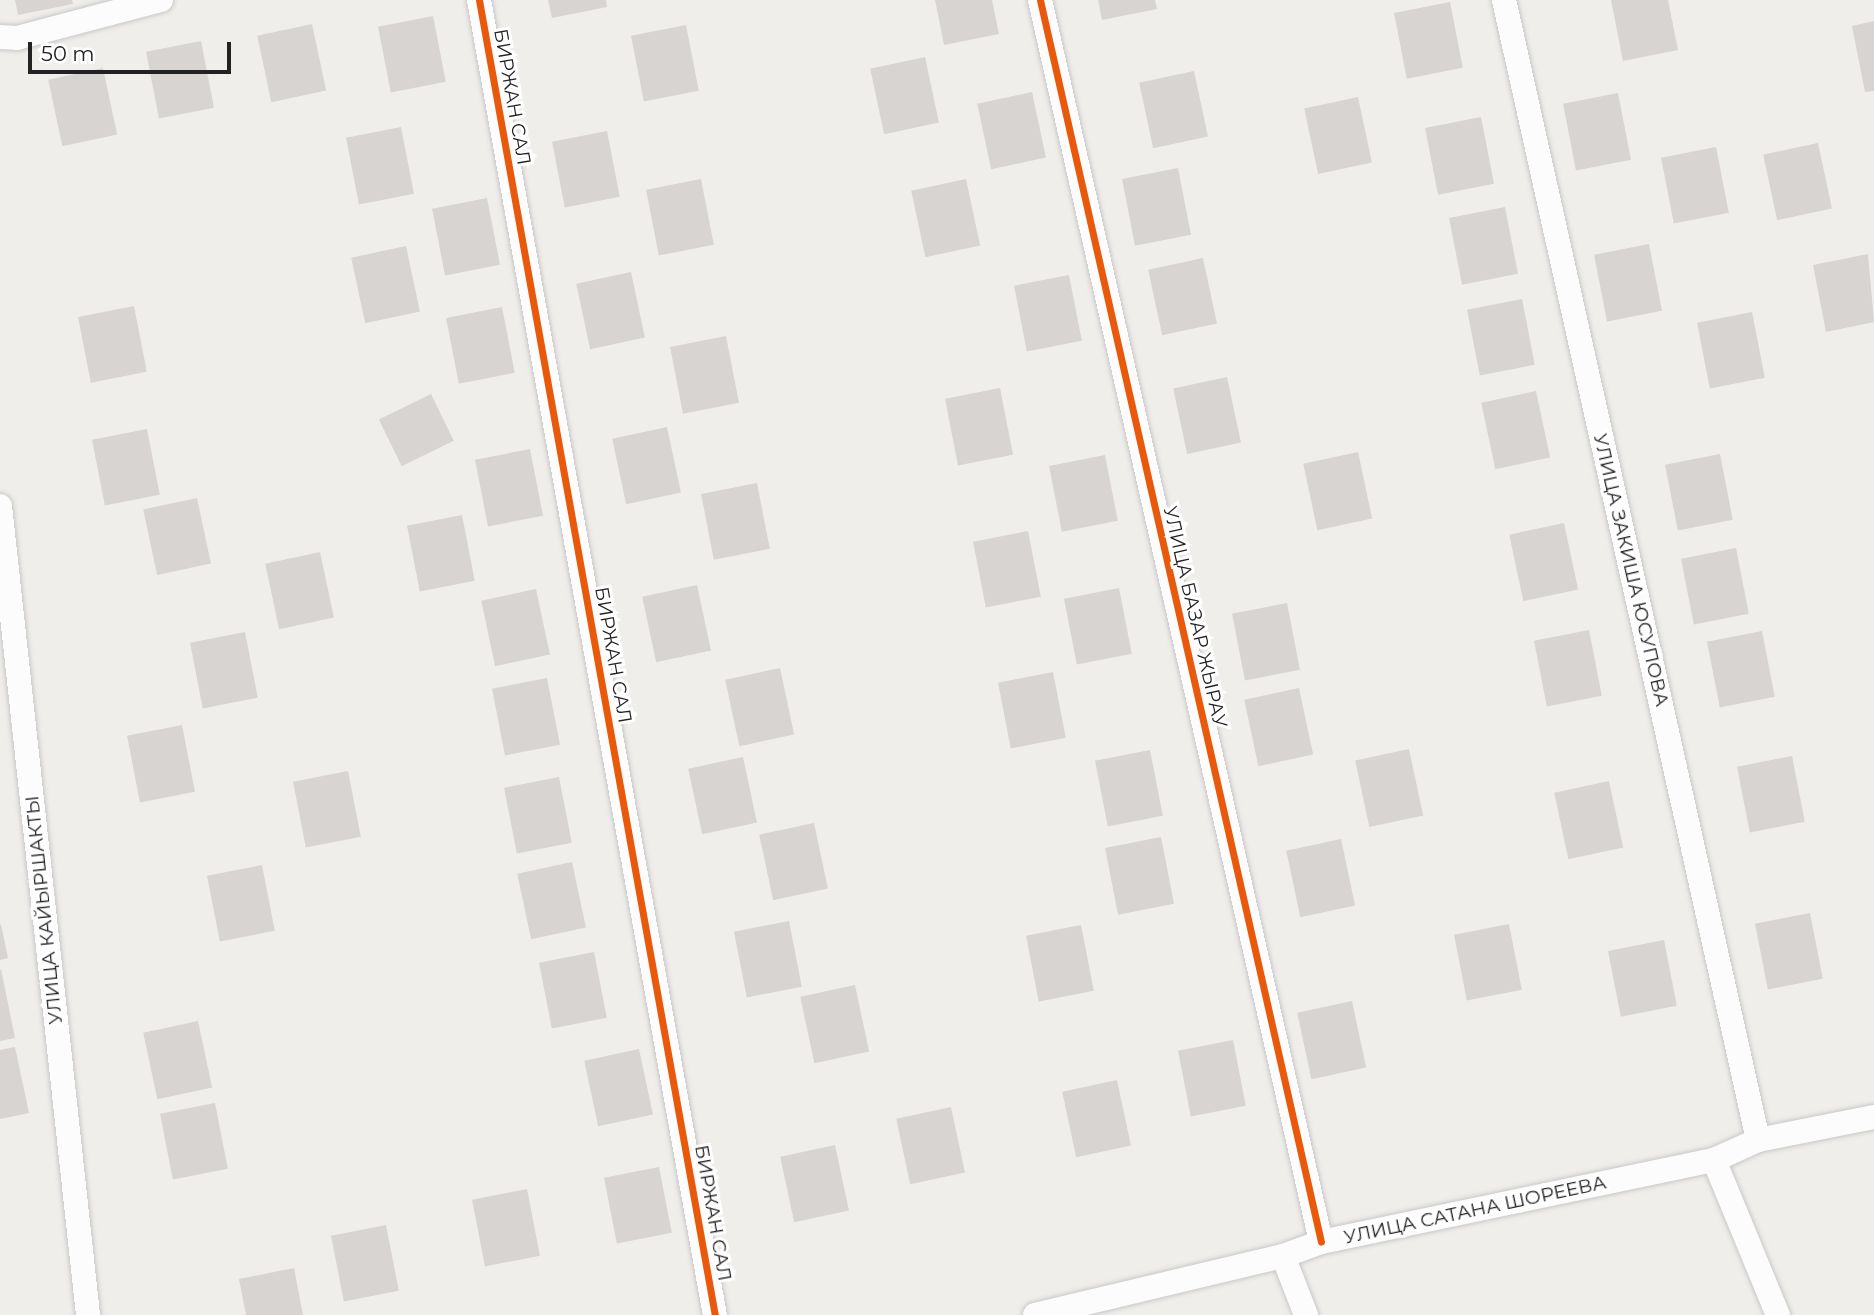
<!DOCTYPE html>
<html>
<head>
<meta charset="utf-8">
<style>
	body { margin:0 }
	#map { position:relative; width:1874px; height:1315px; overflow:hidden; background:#f0eeeb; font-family:Montserrat,sans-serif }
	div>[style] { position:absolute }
	.building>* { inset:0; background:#d7d4d2; transform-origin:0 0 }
	.roads { filter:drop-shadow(0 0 2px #c9c8c7) drop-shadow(0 0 2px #c9c8c7) }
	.street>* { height:24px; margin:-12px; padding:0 12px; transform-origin:12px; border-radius:12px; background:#fdfcfc }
	.cycleway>* { height:7px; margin:-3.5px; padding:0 3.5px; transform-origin:3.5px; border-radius:3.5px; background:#e8590c }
	span { translate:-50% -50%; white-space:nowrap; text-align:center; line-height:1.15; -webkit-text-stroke:6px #fff; paint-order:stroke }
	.street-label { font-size:19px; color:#222 }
	.scale { position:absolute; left:28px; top:42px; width:203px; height:32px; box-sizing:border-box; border:4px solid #222; border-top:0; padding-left:9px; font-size:21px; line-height:24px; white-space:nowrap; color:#222; -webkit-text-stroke:5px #fff; paint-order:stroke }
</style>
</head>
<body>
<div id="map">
	<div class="building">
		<div style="clip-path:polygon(15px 0,72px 0,73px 4px,18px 15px)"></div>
		<div style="clip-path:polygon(548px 0,606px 0,607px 7px,552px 18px)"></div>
		<div style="clip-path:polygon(935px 0,992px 0,999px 34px,944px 45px)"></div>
		<div style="clip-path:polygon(1098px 0,1155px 0,1157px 9px,1102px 20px)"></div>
		<div style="clip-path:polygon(1611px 0,1668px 0,1678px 50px,1623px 61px)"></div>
		<div style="left:1450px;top:2px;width:67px;height:57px;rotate:79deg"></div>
		<div style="left:433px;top:16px;width:67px;height:56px;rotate:79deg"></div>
		<div style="clip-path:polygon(1874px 21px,1874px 91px,1865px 92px,1852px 26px)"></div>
		<div style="left:312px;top:24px;width:68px;height:56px;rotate:78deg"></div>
		<div style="left:686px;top:25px;width:67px;height:56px;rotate:79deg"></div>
		<div style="left:201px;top:41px;width:68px;height:56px;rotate:79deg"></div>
		<div style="left:925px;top:57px;width:67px;height:56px;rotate:78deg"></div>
		<div style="left:103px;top:68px;width:68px;height:56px;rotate:78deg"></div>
		<div style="left:1194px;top:71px;width:67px;height:56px;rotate:78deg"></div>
		<div style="left:1032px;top:92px;width:67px;height:56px;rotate:78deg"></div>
		<div style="left:1618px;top:93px;width:68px;height:56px;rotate:79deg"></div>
		<div style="left:1358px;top:97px;width:67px;height:55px;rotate:78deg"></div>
		<div style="left:1481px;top:117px;width:68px;height:57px;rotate:79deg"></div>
		<div style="left:401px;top:127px;width:68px;height:56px;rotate:79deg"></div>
		<div style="left:607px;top:131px;width:67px;height:56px;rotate:79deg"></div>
		<div style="left:1818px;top:143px;width:67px;height:56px;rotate:78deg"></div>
		<div style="left:1716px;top:147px;width:67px;height:56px;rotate:79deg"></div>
		<div style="left:1178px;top:168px;width:68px;height:57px;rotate:79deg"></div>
		<div style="left:701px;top:179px;width:67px;height:56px;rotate:79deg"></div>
		<div style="left:966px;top:179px;width:68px;height:56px;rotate:78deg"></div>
		<div style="left:487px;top:198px;width:68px;height:56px;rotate:79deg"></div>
		<div style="left:1505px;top:207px;width:68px;height:57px;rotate:79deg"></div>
		<div style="left:1649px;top:244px;width:68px;height:56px;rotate:79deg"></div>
		<div style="left:406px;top:246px;width:67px;height:56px;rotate:78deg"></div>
		<div style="clip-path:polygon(1868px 254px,1874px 322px,1826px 332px,1813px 265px)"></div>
		<div style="left:1203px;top:258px;width:67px;height:56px;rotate:78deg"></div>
		<div style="left:631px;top:272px;width:67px;height:56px;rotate:78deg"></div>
		<div style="left:1069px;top:275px;width:67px;height:56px;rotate:79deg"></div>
		<div style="left:1522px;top:299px;width:67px;height:56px;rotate:79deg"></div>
		<div style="left:134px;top:306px;width:67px;height:57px;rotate:79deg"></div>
		<div style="left:502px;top:307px;width:67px;height:57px;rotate:79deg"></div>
		<div style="left:1752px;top:312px;width:67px;height:56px;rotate:79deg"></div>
		<div style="left:726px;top:336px;width:68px;height:57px;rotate:79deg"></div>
		<div style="left:1227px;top:377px;width:67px;height:55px;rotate:78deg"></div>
		<div style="left:1000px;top:388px;width:68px;height:56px;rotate:79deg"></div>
		<div style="left:1536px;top:391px;width:68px;height:56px;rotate:78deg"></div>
		<div style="left:431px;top:394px;width:52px;height:58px;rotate:64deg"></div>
		<div style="left:667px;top:427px;width:67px;height:56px;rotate:78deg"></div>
		<div style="left:147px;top:429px;width:67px;height:56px;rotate:79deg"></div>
		<div style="left:530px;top:449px;width:68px;height:56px;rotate:79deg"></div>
		<div style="left:1358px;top:452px;width:68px;height:56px;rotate:78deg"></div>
		<div style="left:1720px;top:454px;width:67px;height:56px;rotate:79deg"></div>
		<div style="left:1105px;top:455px;width:67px;height:57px;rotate:79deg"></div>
		<div style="left:757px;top:483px;width:67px;height:57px;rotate:79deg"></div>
		<div style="left:197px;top:498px;width:67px;height:55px;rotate:78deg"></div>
		<div style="left:462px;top:515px;width:67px;height:56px;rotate:79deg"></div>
		<div style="left:1564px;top:523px;width:68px;height:56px;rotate:78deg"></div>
		<div style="left:1028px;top:531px;width:67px;height:56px;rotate:79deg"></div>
		<div style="left:1736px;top:548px;width:67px;height:56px;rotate:79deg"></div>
		<div style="left:320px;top:552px;width:67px;height:56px;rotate:78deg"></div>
		<div style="left:697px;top:585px;width:67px;height:56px;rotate:78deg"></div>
		<div style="left:1119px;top:588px;width:67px;height:56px;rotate:79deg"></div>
		<div style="left:536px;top:589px;width:67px;height:56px;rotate:78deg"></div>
		<div style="left:1287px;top:603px;width:68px;height:56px;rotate:79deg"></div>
		<div style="left:1589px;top:630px;width:67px;height:56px;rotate:79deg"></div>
		<div style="left:1762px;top:631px;width:67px;height:56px;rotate:79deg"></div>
		<div style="left:245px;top:632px;width:67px;height:56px;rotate:79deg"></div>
		<div style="left:780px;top:668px;width:68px;height:56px;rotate:78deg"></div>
		<div style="left:1053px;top:672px;width:67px;height:56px;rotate:79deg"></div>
		<div style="left:547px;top:678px;width:68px;height:56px;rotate:79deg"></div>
		<div style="left:1299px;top:688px;width:68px;height:56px;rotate:78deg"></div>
		<div style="left:182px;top:725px;width:68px;height:56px;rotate:79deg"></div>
		<div style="left:1409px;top:749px;width:68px;height:55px;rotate:78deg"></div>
		<div style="left:1150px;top:750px;width:67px;height:56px;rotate:79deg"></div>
		<div style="left:1792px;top:756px;width:67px;height:56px;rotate:79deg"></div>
		<div style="left:743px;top:757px;width:67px;height:56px;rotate:78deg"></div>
		<div style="left:348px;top:771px;width:67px;height:56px;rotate:79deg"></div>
		<div style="left:559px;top:777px;width:67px;height:56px;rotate:79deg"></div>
		<div style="left:1609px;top:781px;width:68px;height:56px;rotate:78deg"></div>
		<div style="left:814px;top:823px;width:67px;height:56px;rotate:78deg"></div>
		<div style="left:1161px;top:837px;width:68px;height:57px;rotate:79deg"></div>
		<div style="left:1341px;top:839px;width:68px;height:56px;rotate:78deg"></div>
		<div style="left:572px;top:862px;width:67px;height:56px;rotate:78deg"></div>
		<div style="left:262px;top:865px;width:67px;height:56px;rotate:79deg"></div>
		<div style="left:1810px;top:913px;width:67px;height:56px;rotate:79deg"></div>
		<div style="left:789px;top:921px;width:67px;height:56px;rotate:79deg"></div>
		<div style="clip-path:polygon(1px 924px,8px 958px,0 960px,0 925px)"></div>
		<div style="left:1509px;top:924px;width:67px;height:56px;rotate:79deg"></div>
		<div style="left:1081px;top:925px;width:67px;height:56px;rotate:79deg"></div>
		<div style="left:1664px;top:940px;width:67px;height:57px;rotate:79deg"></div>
		<div style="left:594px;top:952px;width:67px;height:56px;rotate:79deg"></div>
		<div style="clip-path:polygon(1px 969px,15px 1038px,0 1041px,0 970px)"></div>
		<div style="left:855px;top:985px;width:68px;height:56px;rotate:78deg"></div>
		<div style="left:1352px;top:1001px;width:68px;height:56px;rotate:78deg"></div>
		<div style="left:198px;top:1021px;width:68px;height:56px;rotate:78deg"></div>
		<div style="left:1233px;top:1040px;width:67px;height:56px;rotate:79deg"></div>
		<div style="clip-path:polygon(15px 1047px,29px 1113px,0 1119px,0 1050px)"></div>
		<div style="left:639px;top:1049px;width:67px;height:56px;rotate:78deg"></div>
		<div style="left:1117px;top:1080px;width:67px;height:56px;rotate:78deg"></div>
		<div style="left:215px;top:1103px;width:67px;height:56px;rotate:79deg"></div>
		<div style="left:951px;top:1107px;width:67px;height:56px;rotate:78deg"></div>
		<div style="left:835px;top:1145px;width:67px;height:56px;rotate:78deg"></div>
		<div style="left:659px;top:1167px;width:67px;height:56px;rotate:79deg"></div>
		<div style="left:527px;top:1189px;width:68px;height:56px;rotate:79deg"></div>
		<div style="left:386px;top:1225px;width:67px;height:56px;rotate:79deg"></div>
		<div style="clip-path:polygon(294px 1268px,303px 1315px,246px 1315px,239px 1279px)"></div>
	</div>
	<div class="roads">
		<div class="street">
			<div style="left:479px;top:0;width:1336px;rotate:79.83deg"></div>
			<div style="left:1040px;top:0;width:1273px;rotate:77.25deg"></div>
			<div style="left:1504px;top:0;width:1168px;rotate:77.44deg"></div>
			<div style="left:0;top:37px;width:17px;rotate:3deg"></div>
			<div style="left:17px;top:38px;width:149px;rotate:-14.8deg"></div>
			<div style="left:0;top:506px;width:814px;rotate:83.79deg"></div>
			<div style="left:1714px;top:1160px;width:168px;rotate:67.6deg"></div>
			<div style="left:1283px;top:1256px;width:63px;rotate:68.7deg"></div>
			<div style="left:1035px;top:1315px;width:255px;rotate:-13.4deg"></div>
			<div style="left:1283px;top:1256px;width:40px;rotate:-20.2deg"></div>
			<div style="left:1321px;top:1242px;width:401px;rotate:-11.8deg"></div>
			<div style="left:1714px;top:1160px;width:48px;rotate:-24.4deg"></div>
			<div style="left:1758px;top:1140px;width:118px;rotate:-11.2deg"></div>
		</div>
	</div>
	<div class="cycleway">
		<div style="left:479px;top:0;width:1336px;rotate:79.83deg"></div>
		<div style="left:1040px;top:0;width:1273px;rotate:77.25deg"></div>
	</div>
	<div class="street-label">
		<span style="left:512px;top:97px;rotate:80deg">БИРЖАН САЛ</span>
		<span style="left:1631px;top:570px;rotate:77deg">УЛИЦА ЗАКИША ЮСУПОВА</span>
		<span style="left:1195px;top:617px;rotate:77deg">УЛИЦА БАЗАР ЖЫРАУ</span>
		<span style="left:613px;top:655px;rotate:80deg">БИРЖАН САЛ</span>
		<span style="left:44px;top:910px;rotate:-96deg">УЛИЦА КАЙЫРШАКТЫ</span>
		<span style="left:1475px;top:1210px;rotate:-12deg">УЛИЦА САТАНА ШОРЕЕВА</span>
		<span style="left:713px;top:1213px;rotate:80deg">БИРЖАН САЛ</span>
	</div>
	<div class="scale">50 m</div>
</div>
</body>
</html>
